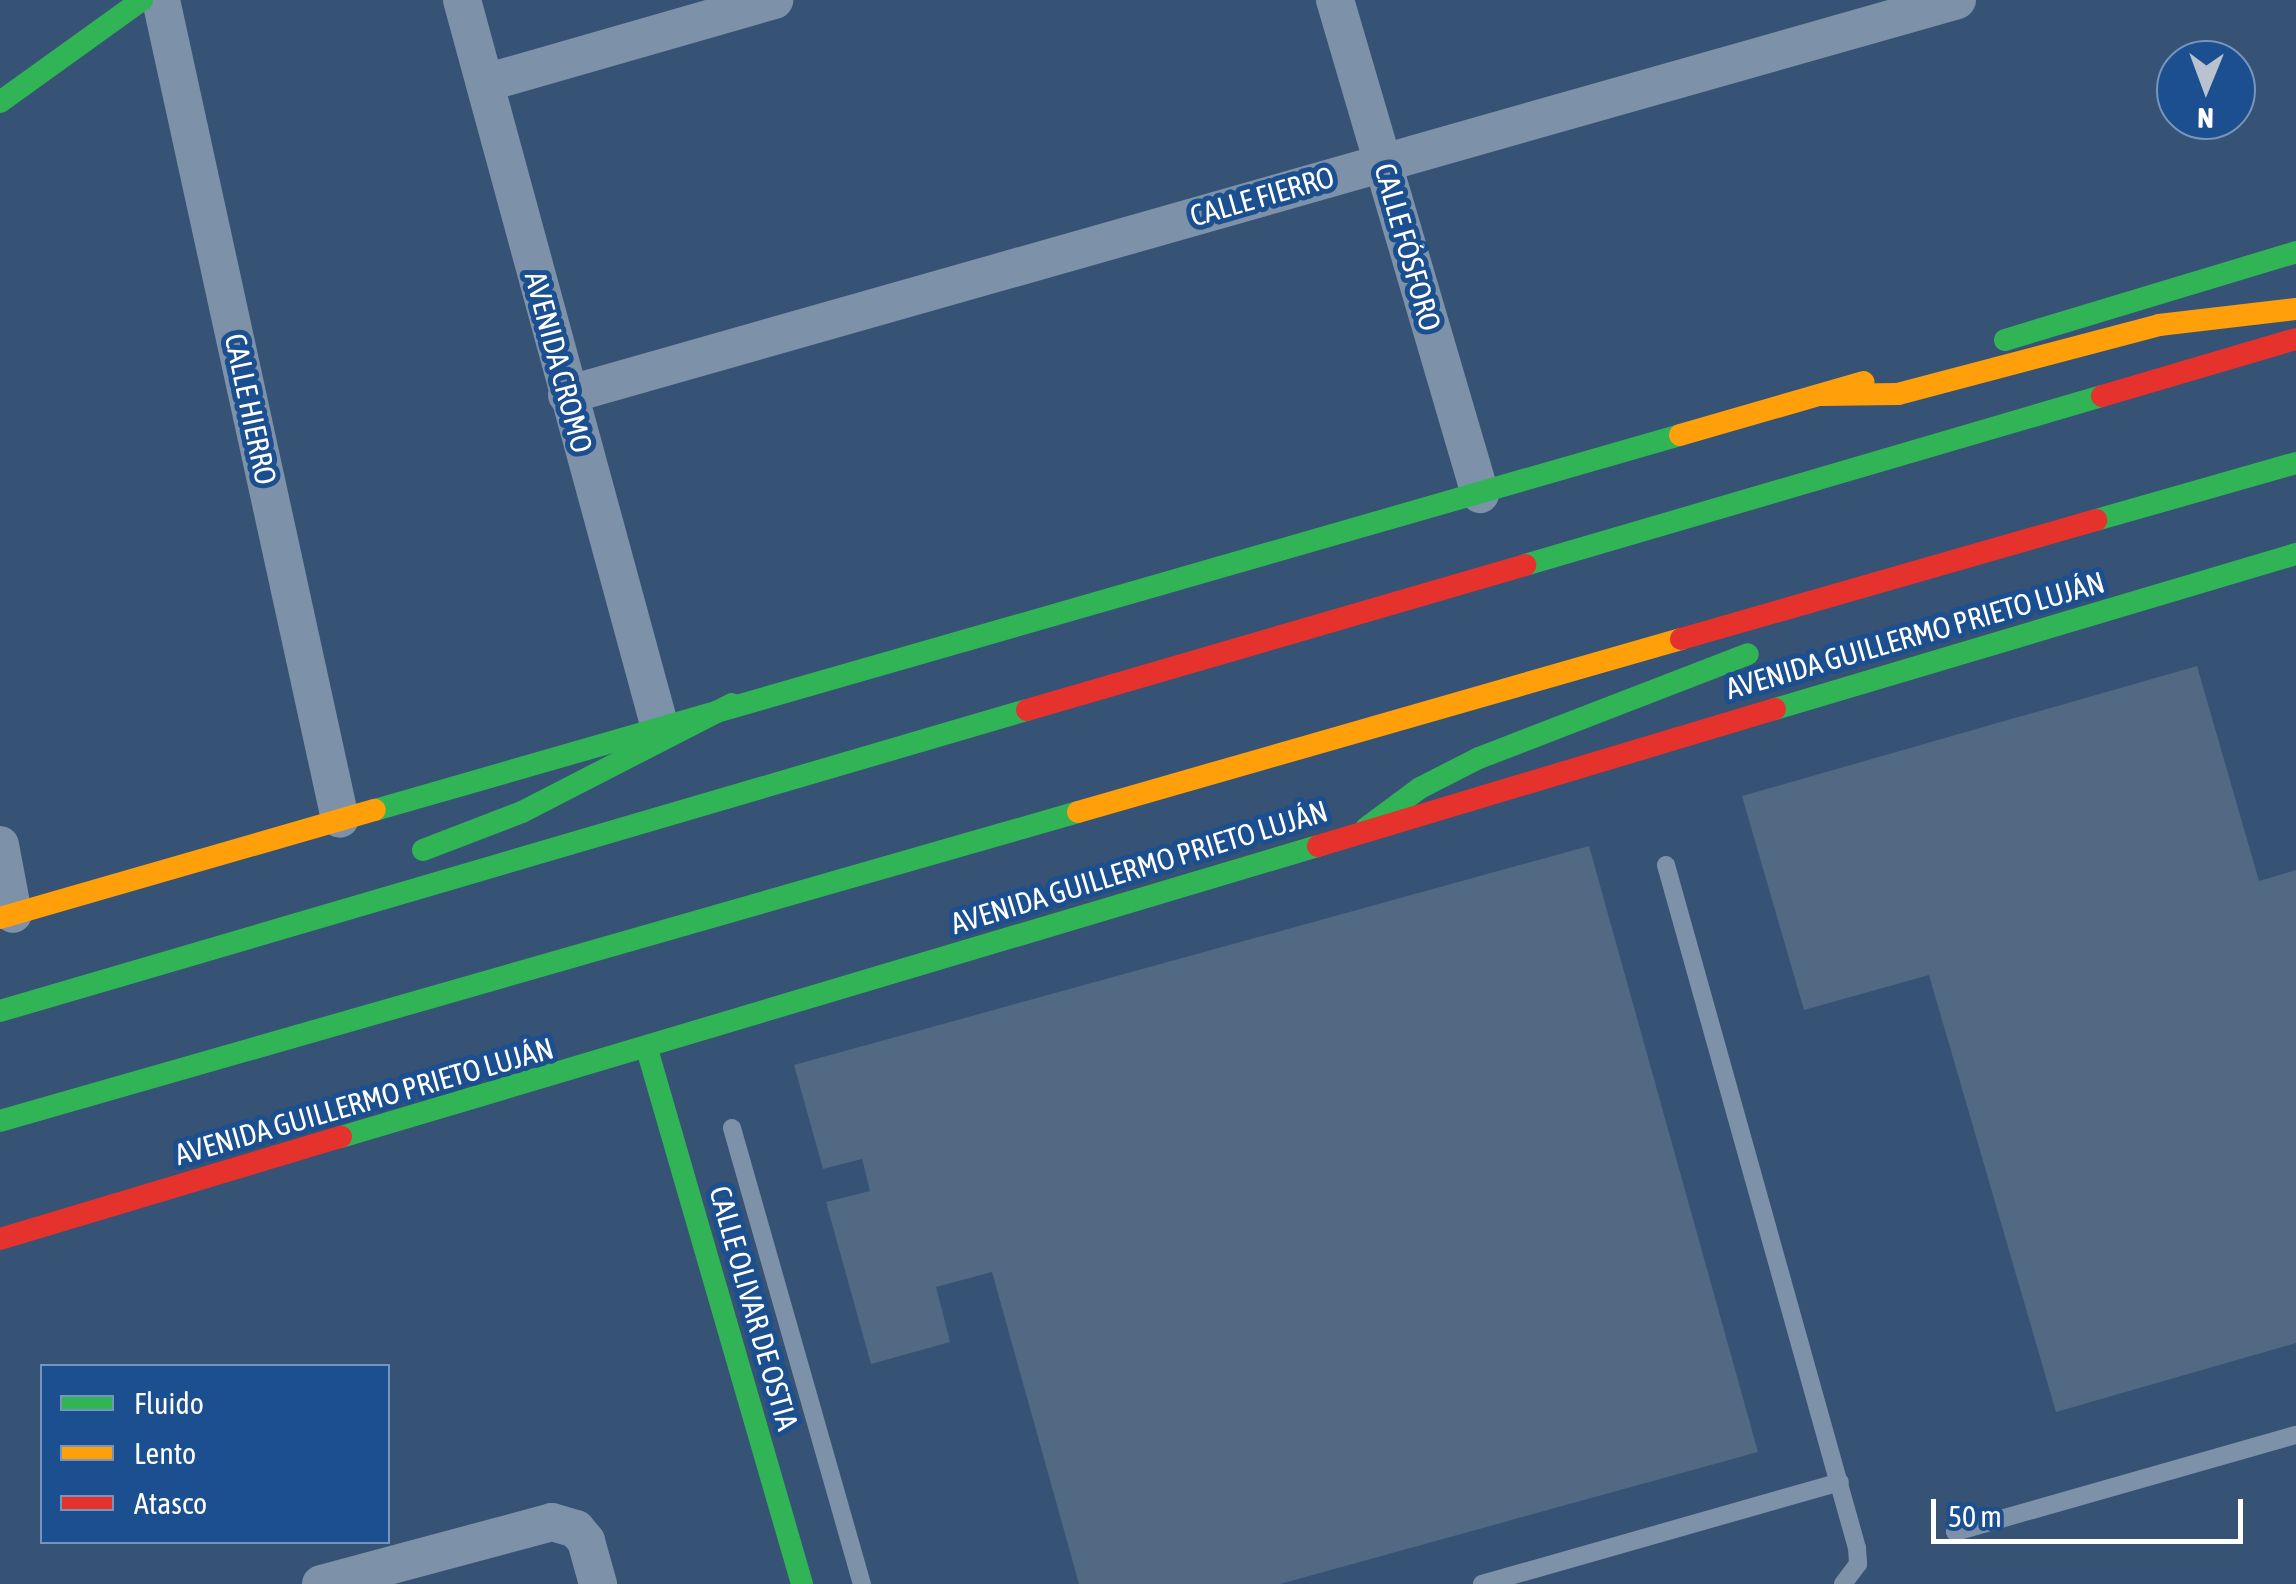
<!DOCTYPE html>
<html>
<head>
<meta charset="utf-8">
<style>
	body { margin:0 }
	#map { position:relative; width:2296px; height:1584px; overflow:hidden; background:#365274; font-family:"Asap Condensed",sans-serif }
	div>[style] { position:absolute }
	.building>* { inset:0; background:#526984 }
	.lane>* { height:18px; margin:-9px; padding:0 9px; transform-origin:9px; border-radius:9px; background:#7d92a8 }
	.street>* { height:38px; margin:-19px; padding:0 19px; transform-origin:19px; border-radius:19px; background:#7d92a8 }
	.fast>* { height:22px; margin:-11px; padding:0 11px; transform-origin:11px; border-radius:11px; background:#30b455 }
	.slow>* { height:22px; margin:-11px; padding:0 11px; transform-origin:11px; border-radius:11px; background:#ff9f0a }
	.jam>* { height:22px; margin:-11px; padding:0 11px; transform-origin:11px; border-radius:11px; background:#e5322d }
	span { translate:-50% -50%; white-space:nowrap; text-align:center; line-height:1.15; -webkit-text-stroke:10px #1b4f8f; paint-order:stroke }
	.street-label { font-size:30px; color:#fff }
	.legend { position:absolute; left:40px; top:1364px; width:350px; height:180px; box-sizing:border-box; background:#1b4f8f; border:2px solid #7695bc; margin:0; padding:12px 18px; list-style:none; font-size:30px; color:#fff }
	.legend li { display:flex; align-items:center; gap:20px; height:50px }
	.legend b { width:50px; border:2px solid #7695bc }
	.north { position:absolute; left:2156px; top:40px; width:100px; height:100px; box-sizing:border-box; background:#1b4f8f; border:2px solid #7695bc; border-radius:50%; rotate:181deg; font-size:28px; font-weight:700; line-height:40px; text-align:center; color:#fff }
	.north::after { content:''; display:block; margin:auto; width:35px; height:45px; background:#b9c2ce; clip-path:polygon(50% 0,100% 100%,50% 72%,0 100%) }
	.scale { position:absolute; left:1931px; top:1499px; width:312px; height:45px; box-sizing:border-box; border:5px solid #fff; border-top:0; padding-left:12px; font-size:30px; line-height:35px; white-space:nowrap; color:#fff; -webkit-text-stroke:8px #1b4f8f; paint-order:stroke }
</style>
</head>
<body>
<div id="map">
	<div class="building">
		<div style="clip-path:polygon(2197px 666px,2259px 881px,2296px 870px,2296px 1343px,2056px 1412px,1929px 975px,1804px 1010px,1742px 796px)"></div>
		<div style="clip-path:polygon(1589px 846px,1758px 1452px,1280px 1584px,1079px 1584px,992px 1272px,936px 1287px,950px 1342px,871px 1364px,826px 1202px,870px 1191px,862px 1159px,823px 1169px,794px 1065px)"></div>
	</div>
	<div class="lane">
		<div style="left:1666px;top:865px;width:709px;rotate:74.38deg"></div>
		<div style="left:1857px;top:1548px;width:16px;rotate:86deg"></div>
		<div style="left:1858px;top:1564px;width:25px;rotate:127deg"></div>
		<div style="left:732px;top:1128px;width:474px;rotate:74.1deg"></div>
		<div style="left:1955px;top:1532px;width:355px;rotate:-15.9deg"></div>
		<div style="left:1482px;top:1584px;width:372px;rotate:-15.9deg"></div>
	</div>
	<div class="street">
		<div style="left:161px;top:0;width:838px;rotate:77.67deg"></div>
		<div style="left:462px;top:0;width:750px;rotate:74.78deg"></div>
		<div style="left:1335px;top:0;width:515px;rotate:73.64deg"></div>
		<div style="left:485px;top:83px;width:301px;rotate:-16deg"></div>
		<div style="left:567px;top:395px;width:1445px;rotate:-15.86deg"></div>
		<div style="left:0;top:845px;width:70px;rotate:79.3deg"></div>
		<div style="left:321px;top:1584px;width:239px;rotate:-15deg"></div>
		<div style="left:552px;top:1522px;width:25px;rotate:16deg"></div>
		<div style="left:576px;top:1529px;width:16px;rotate:50deg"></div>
		<div style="left:586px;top:1541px;width:45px;rotate:74.4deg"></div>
	</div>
	<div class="fast">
		<div style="left:0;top:102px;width:175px;rotate:-35.7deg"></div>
		<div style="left:2005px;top:340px;width:304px;rotate:-16.8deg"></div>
		<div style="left:2096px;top:520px;width:208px;rotate:-15.9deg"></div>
		<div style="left:1525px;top:565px;width:601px;rotate:-16.33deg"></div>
		<div style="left:1775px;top:709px;width:544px;rotate:-16.57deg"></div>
		<div style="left:375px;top:810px;width:1358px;rotate:-16.03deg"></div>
		<div style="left:1366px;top:828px;width:67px;rotate:-36.5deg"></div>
		<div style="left:1420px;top:788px;width:66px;rotate:-27deg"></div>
		<div style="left:1479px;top:758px;width:288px;rotate:-21.1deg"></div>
		<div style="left:423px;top:850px;width:106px;rotate:-21deg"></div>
		<div style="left:522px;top:812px;width:236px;rotate:-27.2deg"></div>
		<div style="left:0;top:1011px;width:1070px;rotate:-16.34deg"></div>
		<div style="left:647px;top:1049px;width:557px;rotate:73.84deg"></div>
		<div style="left:0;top:1121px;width:1121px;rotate:-15.99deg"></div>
		<div style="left:341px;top:1137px;width:1019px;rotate:-16.59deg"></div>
	</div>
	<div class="slow">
		<div style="left:1821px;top:395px;width:77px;rotate:-0.7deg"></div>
		<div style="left:1898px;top:394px;width:270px;rotate:-14.8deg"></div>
		<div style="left:2159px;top:325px;width:138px;rotate:-6.7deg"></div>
		<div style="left:1680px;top:435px;width:191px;rotate:-16.1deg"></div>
		<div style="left:1078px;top:812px;width:627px;rotate:-16.01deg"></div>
		<div style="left:0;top:918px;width:390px;rotate:-16.1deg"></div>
	</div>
	<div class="jam">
		<div style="left:2102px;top:396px;width:202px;rotate:-16.4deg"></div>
		<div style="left:1681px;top:639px;width:432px;rotate:-16deg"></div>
		<div style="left:1027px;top:710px;width:519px;rotate:-16.23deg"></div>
		<div style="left:1318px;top:846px;width:477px;rotate:-16.7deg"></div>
		<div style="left:0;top:1239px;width:356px;rotate:-16.7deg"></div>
	</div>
	<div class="street-label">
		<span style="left:1262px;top:196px;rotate:-16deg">CALLE FIERRO</span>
		<span style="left:1408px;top:247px;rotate:74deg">CALLE FÓSFORO</span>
		<span style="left:559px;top:362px;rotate:75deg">AVENIDA CROMO</span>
		<span style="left:251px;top:409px;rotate:78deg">CALLE HIERRO</span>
		<span style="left:1915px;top:635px;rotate:-16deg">AVENIDA GUILLERMO PRIETO LUJÁN</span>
		<span style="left:1139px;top:867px;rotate:-17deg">AVENIDA GUILLERMO PRIETO LUJÁN</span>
		<span style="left:364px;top:1101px;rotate:-16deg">AVENIDA GUILLERMO PRIETO LUJÁN</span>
		<span style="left:754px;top:1308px;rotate:74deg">CALLE OLIVAR DE OSTIA</span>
	</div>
	<ul class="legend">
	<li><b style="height:12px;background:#30b455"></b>Fluido</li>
	<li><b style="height:12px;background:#ff9f0a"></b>Lento</li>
	<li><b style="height:12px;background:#e5322d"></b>Atasco</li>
	</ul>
	<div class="north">N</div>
	<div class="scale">50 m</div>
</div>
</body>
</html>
